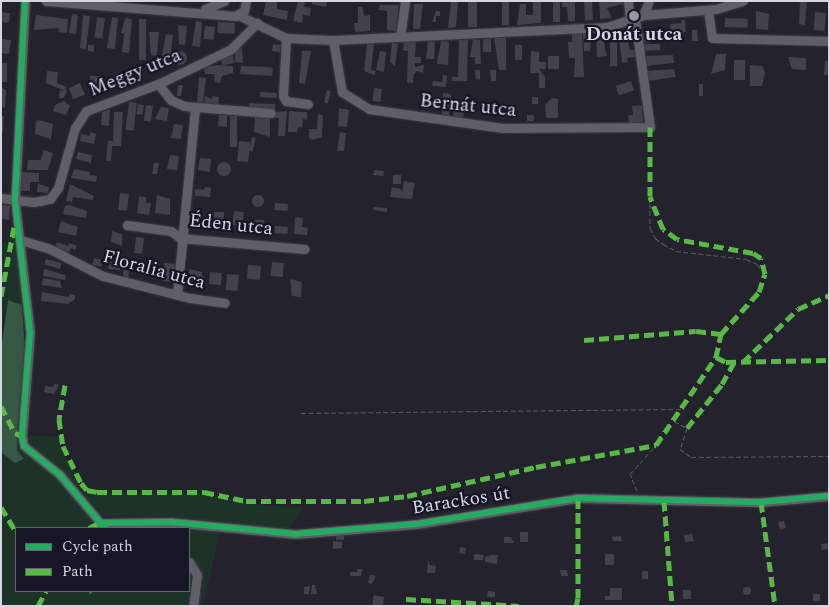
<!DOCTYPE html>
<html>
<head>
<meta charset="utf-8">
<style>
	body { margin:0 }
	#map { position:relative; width:830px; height:607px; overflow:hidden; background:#24222c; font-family:Spectral,serif }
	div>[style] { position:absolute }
	.green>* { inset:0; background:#1d3328 }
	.forest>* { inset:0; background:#365844 }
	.building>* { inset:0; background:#42414c; transform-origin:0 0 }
	.round { border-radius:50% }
	.path>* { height:1px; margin-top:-0.5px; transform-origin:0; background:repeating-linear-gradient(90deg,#5a5960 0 5px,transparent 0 7.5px) }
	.roads { filter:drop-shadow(0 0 1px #3e3c45) drop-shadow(0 0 1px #3e3c45) }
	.minor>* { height:9px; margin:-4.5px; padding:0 4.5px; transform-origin:4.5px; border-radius:4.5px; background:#605e67 }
	.quiet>* { height:5px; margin-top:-2.5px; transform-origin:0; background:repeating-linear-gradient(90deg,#58b947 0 10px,transparent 0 15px) }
	.cycleway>* { height:6px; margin:-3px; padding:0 3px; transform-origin:3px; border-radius:3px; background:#26ab63 }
	.dots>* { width:14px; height:14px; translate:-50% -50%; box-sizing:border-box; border:2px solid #171526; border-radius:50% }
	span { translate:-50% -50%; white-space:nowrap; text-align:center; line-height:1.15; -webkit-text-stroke:4.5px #171526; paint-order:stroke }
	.poi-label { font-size:19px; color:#d6d6e2; font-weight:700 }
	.street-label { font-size:19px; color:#d6d6e2 }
	.frame { position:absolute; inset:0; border:2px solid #d6d6e2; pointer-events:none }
	.legend { position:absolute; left:15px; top:527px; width:175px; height:65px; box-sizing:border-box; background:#171526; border:1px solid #636271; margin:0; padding:6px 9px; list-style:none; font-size:15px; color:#d6d6e2 }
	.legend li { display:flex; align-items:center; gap:10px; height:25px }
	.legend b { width:25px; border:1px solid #636271 }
</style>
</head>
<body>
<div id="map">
	<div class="green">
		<div style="clip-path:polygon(10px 229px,15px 233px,22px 305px,13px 301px,4px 312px,1px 350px,1px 244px,9px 243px)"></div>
		<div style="clip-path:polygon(evenodd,28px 435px,59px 437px,63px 452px,89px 493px,202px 493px,259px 505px,304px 507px,288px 530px,169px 516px,100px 516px,111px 526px,174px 525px,220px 531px,203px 606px,7px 606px,1px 603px,1px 452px,15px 463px,24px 459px,17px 450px,17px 440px,49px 462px,31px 446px,28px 435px,16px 528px,189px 528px,189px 591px,16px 591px,16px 528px)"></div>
	</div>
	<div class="forest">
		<div style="clip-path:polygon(8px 300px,22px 305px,25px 351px,17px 440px,17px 450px,24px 459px,15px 463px,1px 452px,1px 350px)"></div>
	</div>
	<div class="building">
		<div style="clip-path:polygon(266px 1px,277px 1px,277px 9px,288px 11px,287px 20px,263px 15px)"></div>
		<div style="clip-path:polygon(298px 1px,305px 1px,304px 7px,311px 8px,310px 16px,303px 15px,302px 23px,293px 21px)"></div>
		<div style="clip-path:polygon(312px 1px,327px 2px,326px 7px,312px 4px)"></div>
		<div style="clip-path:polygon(451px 1px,458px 1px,456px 27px,448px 28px)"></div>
		<div style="left:468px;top:1px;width:9px;height:26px"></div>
		<div style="left:502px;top:1px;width:7px;height:24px"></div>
		<div style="clip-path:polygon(533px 1px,541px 1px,541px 23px,517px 25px,520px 4px,526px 4px,526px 15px,533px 15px)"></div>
		<div style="left:553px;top:1px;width:7px;height:21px"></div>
		<div style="clip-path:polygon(562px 1px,575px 1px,575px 21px,568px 21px,567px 7px,562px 7px)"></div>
		<div style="left:592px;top:1px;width:19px;height:8px;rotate:87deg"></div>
		<div style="clip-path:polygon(599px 1px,623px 1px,623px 4px,607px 8px,612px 18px,600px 19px)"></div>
		<div style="clip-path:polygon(800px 1px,807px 1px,805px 25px,799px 24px)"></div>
		<div style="clip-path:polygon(414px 4px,423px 4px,420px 29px,413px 29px)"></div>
		<div style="clip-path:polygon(380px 5px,399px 5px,396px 31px,387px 30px,387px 11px,379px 10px)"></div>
		<div style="clip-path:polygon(358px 7px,363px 7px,364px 16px,370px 15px,370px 31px,355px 32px,354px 23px,358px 23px)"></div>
		<div style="clip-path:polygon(436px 11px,440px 11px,440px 16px,436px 16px,436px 22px,432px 22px)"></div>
		<div style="clip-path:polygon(756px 11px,769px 14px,768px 30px,756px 29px)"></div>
		<div style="left:1px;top:12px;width:9px;height:10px;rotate:6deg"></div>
		<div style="left:815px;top:12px;width:11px;height:18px;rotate:5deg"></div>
		<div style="clip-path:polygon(72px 14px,78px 15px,76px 34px,69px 33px)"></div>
		<div style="clip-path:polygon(36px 15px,68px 19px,67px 33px,58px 32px,59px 28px,34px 30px)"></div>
		<div style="clip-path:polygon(83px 15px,90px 16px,86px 49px,80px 48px)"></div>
		<div style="left:97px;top:17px;width:8px;height:21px;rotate:7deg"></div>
		<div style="clip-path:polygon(112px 17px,118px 18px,115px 49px,107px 48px)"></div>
		<div style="clip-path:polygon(125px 18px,132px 19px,129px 53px,122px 52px,124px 33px,121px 33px)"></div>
		<div style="left:725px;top:18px;width:23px;height:9px;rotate:2deg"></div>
		<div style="left:139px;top:19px;width:7px;height:41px"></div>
		<div style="clip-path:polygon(681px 20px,685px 20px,686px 32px,671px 33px,670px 24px,682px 23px)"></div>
		<div style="clip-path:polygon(196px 21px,202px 22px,200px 47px,192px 46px)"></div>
		<div style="left:218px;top:22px;width:17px;height:11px;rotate:3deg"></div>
		<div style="clip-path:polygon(178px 25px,187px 26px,185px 45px,179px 44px)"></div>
		<div style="left:205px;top:26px;width:10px;height:13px;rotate:6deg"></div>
		<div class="round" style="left:641px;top:29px;width:14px;height:14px"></div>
		<div style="clip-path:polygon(625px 30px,630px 50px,636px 50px,637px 57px,627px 58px,628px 62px,622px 63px,618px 31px)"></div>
		<div style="clip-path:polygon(692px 30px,697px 30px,698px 41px,692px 41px)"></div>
		<div style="clip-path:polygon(607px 31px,607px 39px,603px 39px,607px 56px,597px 57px,596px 32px)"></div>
		<div style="left:610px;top:31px;width:7px;height:35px"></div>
		<div style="clip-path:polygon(149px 32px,159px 32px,157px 56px,151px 55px)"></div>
		<div style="clip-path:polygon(592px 32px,590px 51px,584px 51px,583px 33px)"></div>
		<div style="clip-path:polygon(572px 33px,582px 33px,584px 77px,574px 77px,575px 58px,569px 58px,568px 42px,572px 42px)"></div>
		<div style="clip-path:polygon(166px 34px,173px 35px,169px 67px,160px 65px)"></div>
		<div style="clip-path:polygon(494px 38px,506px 38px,506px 70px,499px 70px)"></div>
		<div style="clip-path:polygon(1px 39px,11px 40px,9px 54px,1px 53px)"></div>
		<div style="clip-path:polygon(473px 39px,480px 40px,481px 64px,475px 64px,475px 57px,470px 57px)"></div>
		<div style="left:483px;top:39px;width:8px;height:13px"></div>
		<div style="clip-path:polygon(459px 40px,468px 40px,467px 81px,452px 81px,452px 77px,458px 77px)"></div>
		<div style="clip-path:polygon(428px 41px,435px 42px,434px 59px,426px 59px)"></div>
		<div style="clip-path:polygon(441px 41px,449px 42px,448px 65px,437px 64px)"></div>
		<div style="clip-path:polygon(404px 42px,416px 42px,415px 57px,421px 57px,421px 63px,415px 63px,415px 67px,424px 65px,423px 73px,417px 71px,414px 74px,413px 83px,407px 82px,408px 51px,403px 50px)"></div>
		<div style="clip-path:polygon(367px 43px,374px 44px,371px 70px,376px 71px,374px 75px,364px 71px)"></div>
		<div style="clip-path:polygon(392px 43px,398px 44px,395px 66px,390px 62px)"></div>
		<div style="left:273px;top:44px;width:8px;height:7px;rotate:7deg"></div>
		<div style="clip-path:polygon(643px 44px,660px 44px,660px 50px,643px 51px)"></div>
		<div style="clip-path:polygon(88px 45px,94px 45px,94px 52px,88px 51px)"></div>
		<div style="left:515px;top:45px;width:7px;height:15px"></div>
		<div style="clip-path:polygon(242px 48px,243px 63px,235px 62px,235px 50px)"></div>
		<div style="clip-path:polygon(302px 51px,311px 51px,305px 84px,299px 83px)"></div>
		<div style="clip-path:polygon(380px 51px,386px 52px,384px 72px,376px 70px)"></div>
		<div style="clip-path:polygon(531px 51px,539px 52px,539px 62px,546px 62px,546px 69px,539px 69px,545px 77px,545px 88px,539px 88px,539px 73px,530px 73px)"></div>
		<div class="round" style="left:173px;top:51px;width:14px;height:14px"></div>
		<div style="clip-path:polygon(232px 52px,234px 63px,223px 65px,219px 58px)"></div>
		<div style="clip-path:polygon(716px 54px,726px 54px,725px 70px,711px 74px)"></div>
		<div style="clip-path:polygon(673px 55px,674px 63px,645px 66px,644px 56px)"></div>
		<div style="left:548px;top:56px;width:11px;height:13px"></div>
		<div style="clip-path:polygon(788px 57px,806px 58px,806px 70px,792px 69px)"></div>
		<div style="left:734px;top:60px;width:11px;height:20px"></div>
		<div style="clip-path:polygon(825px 61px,829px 61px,829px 75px,824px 75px)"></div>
		<div style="left:1px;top:63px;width:6px;height:19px"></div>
		<div style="clip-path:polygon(218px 65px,233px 66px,233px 73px,222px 76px,220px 83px,215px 82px,214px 74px,205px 74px,204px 67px)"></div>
		<div style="clip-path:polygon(750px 65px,762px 66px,765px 72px,762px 86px,750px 86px)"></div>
		<div style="clip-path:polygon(241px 66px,269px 67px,273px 68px,272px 76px,240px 74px)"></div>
		<div style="clip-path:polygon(674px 69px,676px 77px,648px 81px,646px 71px)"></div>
		<div style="clip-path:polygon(475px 70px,480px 70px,480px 80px,476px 79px)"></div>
		<div style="clip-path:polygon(490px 70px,496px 70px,496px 81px,491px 81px)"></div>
		<div style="clip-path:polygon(47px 71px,58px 72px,57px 83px,65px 86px,67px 91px,64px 98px,59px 98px,60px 90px,65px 91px,46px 83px)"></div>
		<div style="clip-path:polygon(443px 75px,447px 76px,446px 87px,432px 86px,433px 81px,442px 82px)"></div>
		<div style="left:90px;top:76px;width:13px;height:11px"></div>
		<div style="clip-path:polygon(199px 77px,206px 78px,203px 103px,197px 102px)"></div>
		<div style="left:631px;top:81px;width:10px;height:16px;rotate:73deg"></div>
		<div style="clip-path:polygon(80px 83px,85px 95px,73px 99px,69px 88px)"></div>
		<div style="left:699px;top:84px;width:4px;height:12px"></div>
		<div style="clip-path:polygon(178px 85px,183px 85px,181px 96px,177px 96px)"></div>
		<div style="clip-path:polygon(1px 87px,6px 90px,5px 108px,1px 107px)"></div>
		<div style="left:374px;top:88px;width:8px;height:13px;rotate:7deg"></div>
		<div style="left:327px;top:90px;width:4px;height:13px;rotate:14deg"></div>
		<div style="left:260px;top:92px;width:17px;height:5px;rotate:3deg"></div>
		<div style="clip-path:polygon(443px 93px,451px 94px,449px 116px,442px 115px)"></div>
		<div style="clip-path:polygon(205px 96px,212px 99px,212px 96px,219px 97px,218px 106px,204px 104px)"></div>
		<div style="left:532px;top:97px;width:6px;height:7px"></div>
		<div style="clip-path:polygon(552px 98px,558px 99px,558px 118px,546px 118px,545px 105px)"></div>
		<div style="clip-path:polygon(64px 101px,70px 106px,66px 115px,53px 111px,55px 105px)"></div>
		<div style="left:129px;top:102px;width:8px;height:28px;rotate:7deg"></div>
		<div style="left:249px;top:103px;width:26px;height:7px;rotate:2deg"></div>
		<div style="left:138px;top:104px;width:6px;height:10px;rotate:9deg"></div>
		<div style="left:146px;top:105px;width:7px;height:16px;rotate:8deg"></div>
		<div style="clip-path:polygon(642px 105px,643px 122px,629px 123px,628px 115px,633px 115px,632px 106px)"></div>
		<div style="clip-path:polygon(161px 107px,169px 108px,167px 121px,155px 119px)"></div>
		<div style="clip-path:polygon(339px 108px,349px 110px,347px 127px,338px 126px)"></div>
		<div style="clip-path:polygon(110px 109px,109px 126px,101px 125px,102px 112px)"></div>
		<div style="left:454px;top:110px;width:10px;height:8px;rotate:6deg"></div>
		<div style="clip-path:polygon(287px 111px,285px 136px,278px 136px,279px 118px,274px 118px,274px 112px)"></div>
		<div style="clip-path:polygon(289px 111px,307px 112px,307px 120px,303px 119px,302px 128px,298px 127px,297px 132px,288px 132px)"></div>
		<div style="clip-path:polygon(114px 112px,123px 112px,121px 146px,112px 146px,111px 161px,106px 161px,108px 141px,113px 141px)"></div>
		<div style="clip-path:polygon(318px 114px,323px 115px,322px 137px,312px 140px,309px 138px,309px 129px,317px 129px)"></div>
		<div style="clip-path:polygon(219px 115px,227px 115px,227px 127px,218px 126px)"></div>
		<div style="left:527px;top:115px;width:7px;height:6px"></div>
		<div style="clip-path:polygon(1px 116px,4px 116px,3px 133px,1px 133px)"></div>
		<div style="left:230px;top:116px;width:7px;height:31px"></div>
		<div style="clip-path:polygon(255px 117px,270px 118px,270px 137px,254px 132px)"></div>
		<div style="clip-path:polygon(39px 120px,53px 124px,51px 139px,35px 134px,36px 121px)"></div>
		<div style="clip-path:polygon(174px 124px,183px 125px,181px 139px,171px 138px)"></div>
		<div style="clip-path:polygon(91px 132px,96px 134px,94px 144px,80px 141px,81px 134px,89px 136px)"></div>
		<div style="clip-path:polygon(340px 132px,346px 133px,344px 151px,337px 151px)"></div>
		<div style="left:252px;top:137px;width:4px;height:14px;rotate:14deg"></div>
		<div style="left:239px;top:141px;width:11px;height:20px;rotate:5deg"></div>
		<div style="clip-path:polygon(43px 150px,53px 153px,48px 170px,27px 170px,28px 160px,41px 160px)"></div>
		<div style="clip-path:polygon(78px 152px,92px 155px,91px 163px,76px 159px)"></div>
		<div style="clip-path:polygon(170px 155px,179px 156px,177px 170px,167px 169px)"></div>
		<div style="clip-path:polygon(200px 158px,211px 159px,210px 172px,198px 170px)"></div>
		<div class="round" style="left:217px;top:162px;width:14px;height:14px"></div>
		<div style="clip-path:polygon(154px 163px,159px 163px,157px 174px,152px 174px)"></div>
		<div style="clip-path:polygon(74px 169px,90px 172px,89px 175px,97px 176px,96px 182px,71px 178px)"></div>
		<div style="left:374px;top:170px;width:10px;height:5px;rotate:6deg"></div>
		<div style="clip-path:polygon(21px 172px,39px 173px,39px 182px,30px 182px,30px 191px,20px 191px)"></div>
		<div style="left:393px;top:175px;width:8px;height:9px"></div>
		<div style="clip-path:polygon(404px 181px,415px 183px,412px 199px,390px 197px,392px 187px,401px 189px,402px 193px)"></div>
		<div style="clip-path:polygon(38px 184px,49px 187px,48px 193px,37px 192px)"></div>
		<div style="clip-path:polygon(70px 184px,94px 196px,93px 200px,73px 197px,72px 202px,66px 201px)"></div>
		<div style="clip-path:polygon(205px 187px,211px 188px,210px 197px,195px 196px,195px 189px,204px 190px)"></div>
		<div style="left:120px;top:193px;width:9px;height:17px;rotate:6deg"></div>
		<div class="round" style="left:252px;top:195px;width:12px;height:12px"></div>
		<div style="clip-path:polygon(157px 195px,170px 199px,170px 215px,155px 213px)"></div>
		<div style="clip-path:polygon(139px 196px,146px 197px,146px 203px,151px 203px,149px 215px,137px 213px)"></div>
		<div style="left:275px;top:203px;width:13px;height:7px;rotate:4deg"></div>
		<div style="clip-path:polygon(2px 205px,10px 205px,9px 220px,2px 219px)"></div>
		<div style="clip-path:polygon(69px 205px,87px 211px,86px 218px,63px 214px,65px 206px)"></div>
		<div style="clip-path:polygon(374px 207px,387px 208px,387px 212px,373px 210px)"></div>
		<div style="left:234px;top:211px;width:10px;height:14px;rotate:6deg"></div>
		<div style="left:214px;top:212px;width:10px;height:16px"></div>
		<div style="clip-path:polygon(295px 217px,303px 218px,302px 227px,308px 228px,307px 235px,294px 234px)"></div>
		<div style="left:251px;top:220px;width:13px;height:10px"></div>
		<div style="clip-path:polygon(61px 221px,78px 227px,76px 236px,58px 232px)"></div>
		<div style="left:275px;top:226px;width:13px;height:7px;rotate:4deg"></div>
		<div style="clip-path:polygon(112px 231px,122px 234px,122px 246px,111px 242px)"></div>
		<div style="left:136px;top:237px;width:8px;height:16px;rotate:7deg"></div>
		<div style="clip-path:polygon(57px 242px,68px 246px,69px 243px,77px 246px,75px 250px,71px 248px,68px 254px,54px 249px)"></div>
		<div style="left:109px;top:257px;width:12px;height:12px;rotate:5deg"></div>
		<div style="left:94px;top:258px;width:9px;height:7px;rotate:13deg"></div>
		<div style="left:46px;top:259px;width:16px;height:6px;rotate:15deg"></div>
		<div style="clip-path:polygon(124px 262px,130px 263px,128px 280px,123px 278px)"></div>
		<div style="left:272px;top:262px;width:12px;height:14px;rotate:5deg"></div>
		<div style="left:164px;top:263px;width:11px;height:18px;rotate:5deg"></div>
		<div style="left:248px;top:265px;width:13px;height:14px;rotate:4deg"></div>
		<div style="clip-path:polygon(44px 269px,66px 275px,65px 280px,43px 276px)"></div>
		<div style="clip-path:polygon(189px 269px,202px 272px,202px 276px,205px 277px,199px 285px,189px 282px)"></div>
		<div style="left:210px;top:272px;width:12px;height:12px;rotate:5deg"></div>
		<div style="left:227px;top:274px;width:12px;height:16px;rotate:5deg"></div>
		<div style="clip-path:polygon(43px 278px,60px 281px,62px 288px,42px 285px)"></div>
		<div style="clip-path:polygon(290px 279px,302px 282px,301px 297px,292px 296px)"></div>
		<div style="clip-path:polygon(42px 292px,69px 297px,69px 294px,75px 295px,75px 299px,68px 304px,41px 301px)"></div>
		<div style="clip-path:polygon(54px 384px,59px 385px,54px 394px,44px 392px,45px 386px,53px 387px)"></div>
		<div style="clip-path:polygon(784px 521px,786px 528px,780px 529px,778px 522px)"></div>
		<div style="left:520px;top:532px;width:8px;height:10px"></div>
		<div style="left:336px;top:533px;width:8px;height:7px"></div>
		<div style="clip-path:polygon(692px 534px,694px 541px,685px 542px,684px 535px)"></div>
		<div style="clip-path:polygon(621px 536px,622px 541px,613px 541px,612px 537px)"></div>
		<div style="clip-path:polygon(504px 537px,511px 537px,514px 543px,504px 543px)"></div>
		<div style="clip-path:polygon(333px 541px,342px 542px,342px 548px,333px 549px)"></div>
		<div style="clip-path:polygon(829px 543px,829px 549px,822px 550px,821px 544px)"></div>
		<div style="left:460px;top:547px;width:6px;height:6px;rotate:9deg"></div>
		<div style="clip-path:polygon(474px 554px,484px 555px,483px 560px,474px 560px)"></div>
		<div style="left:605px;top:554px;width:9px;height:11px"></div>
		<div style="clip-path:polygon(491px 555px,498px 555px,497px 564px,485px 562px,485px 557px)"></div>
		<div style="clip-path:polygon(428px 560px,430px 565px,436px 566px,435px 573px,427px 573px)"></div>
		<div style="clip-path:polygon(357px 569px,362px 569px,361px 576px,350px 576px,350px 572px,357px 572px)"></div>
		<div style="clip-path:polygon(560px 570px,567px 570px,568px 576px,561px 576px)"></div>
		<div style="left:642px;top:571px;width:6px;height:8px"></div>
		<div style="clip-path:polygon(370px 575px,376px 576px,372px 584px,368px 583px)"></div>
		<div style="clip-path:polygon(312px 585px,315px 585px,317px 594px,311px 594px)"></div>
		<div style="clip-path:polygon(310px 586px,309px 594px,304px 594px,304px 587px)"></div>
		<div class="round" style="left:743px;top:587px;width:8px;height:8px"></div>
		<div style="clip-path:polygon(610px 588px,622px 588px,622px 600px,605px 600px,605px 596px,610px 596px)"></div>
		<div style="left:683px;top:590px;width:8px;height:9px"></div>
		<div style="clip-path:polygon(488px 591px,495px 592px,495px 597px,487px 597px)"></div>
		<div style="left:813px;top:594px;width:7px;height:7px"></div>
		<div style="clip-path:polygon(374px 595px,384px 597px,383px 606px,372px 606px)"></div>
	</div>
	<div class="path">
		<div style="left:650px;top:196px;width:32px;rotate:90deg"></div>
		<div style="left:650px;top:228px;width:11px;rotate:63deg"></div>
		<div style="left:655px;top:238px;width:10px;rotate:37deg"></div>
		<div style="left:663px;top:244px;width:15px;rotate:28deg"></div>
		<div style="left:676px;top:251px;width:70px;rotate:6.5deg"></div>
		<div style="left:746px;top:259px;width:12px;rotate:24deg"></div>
		<div style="left:757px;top:264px;width:13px;rotate:51deg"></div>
		<div style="left:301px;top:413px;width:382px;rotate:-0.6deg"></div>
		<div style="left:674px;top:421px;width:15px;rotate:28deg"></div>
		<div style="left:687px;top:428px;width:22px;rotate:108deg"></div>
		<div style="left:680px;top:449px;width:14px;rotate:36deg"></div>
		<div style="left:691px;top:457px;width:138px;rotate:-0.4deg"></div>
		<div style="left:637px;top:491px;width:18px;rotate:-112deg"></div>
		<div style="left:630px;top:474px;width:39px;rotate:-48deg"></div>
	</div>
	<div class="roads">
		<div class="minor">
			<div style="left:25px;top:1px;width:200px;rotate:92.9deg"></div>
			<div style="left:15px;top:201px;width:133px;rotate:83.5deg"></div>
			<div style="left:30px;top:333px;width:103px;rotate:94.4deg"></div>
			<div style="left:22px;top:436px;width:10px;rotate:79deg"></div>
			<div style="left:24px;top:446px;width:45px;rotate:38.7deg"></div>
			<div style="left:59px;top:474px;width:68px;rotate:49.8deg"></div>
			<div style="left:46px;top:1px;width:190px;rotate:4.5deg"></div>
			<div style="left:235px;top:16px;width:10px;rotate:-29deg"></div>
			<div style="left:244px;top:11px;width:10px;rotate:-79deg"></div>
			<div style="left:628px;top:1px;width:20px;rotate:84deg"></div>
			<div style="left:205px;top:9px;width:21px;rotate:-23deg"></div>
			<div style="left:708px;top:10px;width:28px;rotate:82deg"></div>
			<div style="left:712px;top:38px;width:117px;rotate:1.5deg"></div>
			<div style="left:238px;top:15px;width:53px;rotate:25.6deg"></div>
			<div style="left:286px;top:38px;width:47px;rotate:2.4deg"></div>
			<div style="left:333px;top:40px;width:274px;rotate:-2.7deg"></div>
			<div style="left:607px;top:27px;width:38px;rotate:-18deg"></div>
			<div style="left:643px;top:15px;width:73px;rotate:-4.7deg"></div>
			<div style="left:716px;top:9px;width:28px;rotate:-17deg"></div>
			<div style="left:643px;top:15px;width:15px;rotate:-67deg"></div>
			<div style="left:400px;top:37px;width:36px;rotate:-82deg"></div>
			<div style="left:286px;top:38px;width:58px;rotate:93deg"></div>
			<div style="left:283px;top:96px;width:6px;rotate:59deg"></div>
			<div style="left:286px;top:101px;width:22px;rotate:8deg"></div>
			<div style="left:333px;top:40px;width:53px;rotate:80.2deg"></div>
			<div style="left:342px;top:92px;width:32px;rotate:32deg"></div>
			<div style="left:369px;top:109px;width:135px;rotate:8.1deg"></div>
			<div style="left:503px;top:128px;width:147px;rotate:-0.4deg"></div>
			<div style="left:650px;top:127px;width:109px;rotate:-97.9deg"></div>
			<div style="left:158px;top:84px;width:21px;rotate:51deg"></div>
			<div style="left:171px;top:100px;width:14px;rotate:25deg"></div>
			<div style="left:184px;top:106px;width:87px;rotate:4.6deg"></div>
			<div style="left:1px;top:198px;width:33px;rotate:7deg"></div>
			<div style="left:34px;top:202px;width:16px;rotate:-11deg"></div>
			<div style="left:50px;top:199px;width:14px;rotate:-54deg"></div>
			<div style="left:58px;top:188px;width:62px;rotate:-74.2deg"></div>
			<div style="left:75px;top:128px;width:20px;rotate:-57deg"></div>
			<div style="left:86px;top:111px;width:77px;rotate:-20.6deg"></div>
			<div style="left:158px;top:84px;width:81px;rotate:-25.6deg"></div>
			<div style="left:231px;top:49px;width:37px;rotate:-45deg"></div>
			<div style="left:127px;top:225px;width:44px;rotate:7.8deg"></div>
			<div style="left:171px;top:231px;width:11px;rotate:38deg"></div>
			<div style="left:180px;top:238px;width:125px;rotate:5deg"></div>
			<div style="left:21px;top:240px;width:28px;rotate:17deg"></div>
			<div style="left:48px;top:248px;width:62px;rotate:27deg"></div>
			<div style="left:103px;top:276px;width:90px;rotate:14.2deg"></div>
			<div style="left:190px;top:298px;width:35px;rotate:8deg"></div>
			<div style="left:177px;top:295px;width:188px;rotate:-84.5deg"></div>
			<div style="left:99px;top:523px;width:72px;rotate:-0.8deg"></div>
			<div style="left:171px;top:522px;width:125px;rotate:5.5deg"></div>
			<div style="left:295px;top:534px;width:122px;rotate:-4.7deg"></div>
			<div style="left:417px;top:524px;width:163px;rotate:-9.2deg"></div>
			<div style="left:578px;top:498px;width:183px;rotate:1.3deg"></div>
			<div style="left:761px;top:502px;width:68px;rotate:-5deg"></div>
			<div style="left:189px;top:562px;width:15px;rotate:58deg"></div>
			<div style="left:197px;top:575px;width:31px;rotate:97deg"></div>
		</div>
	</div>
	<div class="quiet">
		<div style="left:1px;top:296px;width:70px;rotate:-79.3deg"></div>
		<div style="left:584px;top:340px;width:112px;rotate:-4.6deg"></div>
		<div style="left:696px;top:331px;width:25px;rotate:7deg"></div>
		<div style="left:716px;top:357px;width:11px;rotate:27deg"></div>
		<div style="left:726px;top:362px;width:103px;rotate:-1.1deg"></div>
		<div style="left:743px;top:362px;width:76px;rotate:-43.9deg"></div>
		<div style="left:798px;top:309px;width:34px;rotate:-24deg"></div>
		<div style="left:65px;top:385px;width:35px;rotate:100deg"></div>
		<div style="left:59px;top:419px;width:27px;rotate:82deg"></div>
		<div style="left:63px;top:446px;width:41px;rotate:64.1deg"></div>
		<div style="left:81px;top:483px;width:9px;rotate:49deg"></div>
		<div style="left:87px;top:490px;width:10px;rotate:11deg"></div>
		<div style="left:97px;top:492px;width:107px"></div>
		<div style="left:204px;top:492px;width:43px;rotate:12.1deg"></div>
		<div style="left:246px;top:501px;width:118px"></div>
		<div style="left:364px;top:501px;width:43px;rotate:-6.6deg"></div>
		<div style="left:407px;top:496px;width:132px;rotate:-12.7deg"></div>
		<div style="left:536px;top:467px;width:122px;rotate:-10.4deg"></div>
		<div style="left:656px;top:445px;width:107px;rotate:-55.7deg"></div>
		<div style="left:716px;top:357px;width:24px;rotate:-78deg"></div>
		<div style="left:721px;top:334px;width:57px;rotate:-47.9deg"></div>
		<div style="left:759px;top:292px;width:19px;rotate:-72deg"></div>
		<div style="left:765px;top:274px;width:16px;rotate:-104deg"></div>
		<div style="left:761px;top:258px;width:9px;rotate:-148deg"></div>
		<div style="left:753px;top:253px;width:77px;rotate:-169.6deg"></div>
		<div style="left:677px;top:239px;width:17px;rotate:-144deg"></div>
		<div style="left:663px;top:229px;width:35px;rotate:-112deg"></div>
		<div style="left:650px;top:196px;width:69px;rotate:-90deg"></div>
		<div style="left:1px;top:406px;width:30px;rotate:63deg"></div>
		<div style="left:15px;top:433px;width:8px;rotate:23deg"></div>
		<div style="left:687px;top:428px;width:56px;rotate:-51.5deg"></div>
		<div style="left:722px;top:384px;width:25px;rotate:-61deg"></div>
		<div style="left:664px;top:501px;width:105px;rotate:85.6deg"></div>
		<div style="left:761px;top:502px;width:105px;rotate:82.3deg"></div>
		<div style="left:1px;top:507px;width:29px;rotate:59deg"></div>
		<div style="left:89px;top:528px;width:11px;rotate:-27deg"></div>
		<div style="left:91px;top:591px;width:1px;rotate:45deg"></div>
		<div style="left:406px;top:599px;width:113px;rotate:3.5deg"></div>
		<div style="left:38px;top:606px;width:17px;rotate:-62deg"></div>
		<div style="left:576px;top:606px;width:8px;rotate:-76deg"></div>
		<div style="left:578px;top:598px;width:100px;rotate:-90deg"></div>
	</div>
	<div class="cycleway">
		<div style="left:25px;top:1px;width:200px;rotate:92.9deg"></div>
		<div style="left:15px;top:201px;width:133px;rotate:83.5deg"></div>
		<div style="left:30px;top:333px;width:103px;rotate:94.4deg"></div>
		<div style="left:22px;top:436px;width:10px;rotate:79deg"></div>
		<div style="left:24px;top:446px;width:45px;rotate:38.7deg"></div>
		<div style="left:59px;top:474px;width:71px;rotate:49.6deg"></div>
		<div style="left:99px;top:523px;width:72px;rotate:-0.8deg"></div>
		<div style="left:171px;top:522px;width:125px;rotate:5.5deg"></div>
		<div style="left:295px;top:534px;width:122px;rotate:-4.7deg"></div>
		<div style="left:417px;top:524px;width:163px;rotate:-9.2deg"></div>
		<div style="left:578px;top:498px;width:183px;rotate:1.3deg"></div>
		<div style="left:761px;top:502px;width:68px;rotate:-5deg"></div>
	</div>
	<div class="dots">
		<div style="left:634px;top:16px;background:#9897a2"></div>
	</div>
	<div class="poi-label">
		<span style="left:634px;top:35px">Donát utca</span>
	</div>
	<div class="street-label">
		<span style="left:135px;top:73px;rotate:-22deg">Meggy utca</span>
		<span style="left:468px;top:106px;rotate:6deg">Bernát utca</span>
		<span style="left:231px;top:225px;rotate:6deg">Éden utca</span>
		<span style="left:154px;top:270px;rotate:15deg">Floralia utca</span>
		<span style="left:461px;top:501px;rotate:-9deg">Barackos út</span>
	</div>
	<div class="frame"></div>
	<ul class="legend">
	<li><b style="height:6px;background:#26ab63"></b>Cycle path</li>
	<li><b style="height:6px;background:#58b947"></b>Path</li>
	</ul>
</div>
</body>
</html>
